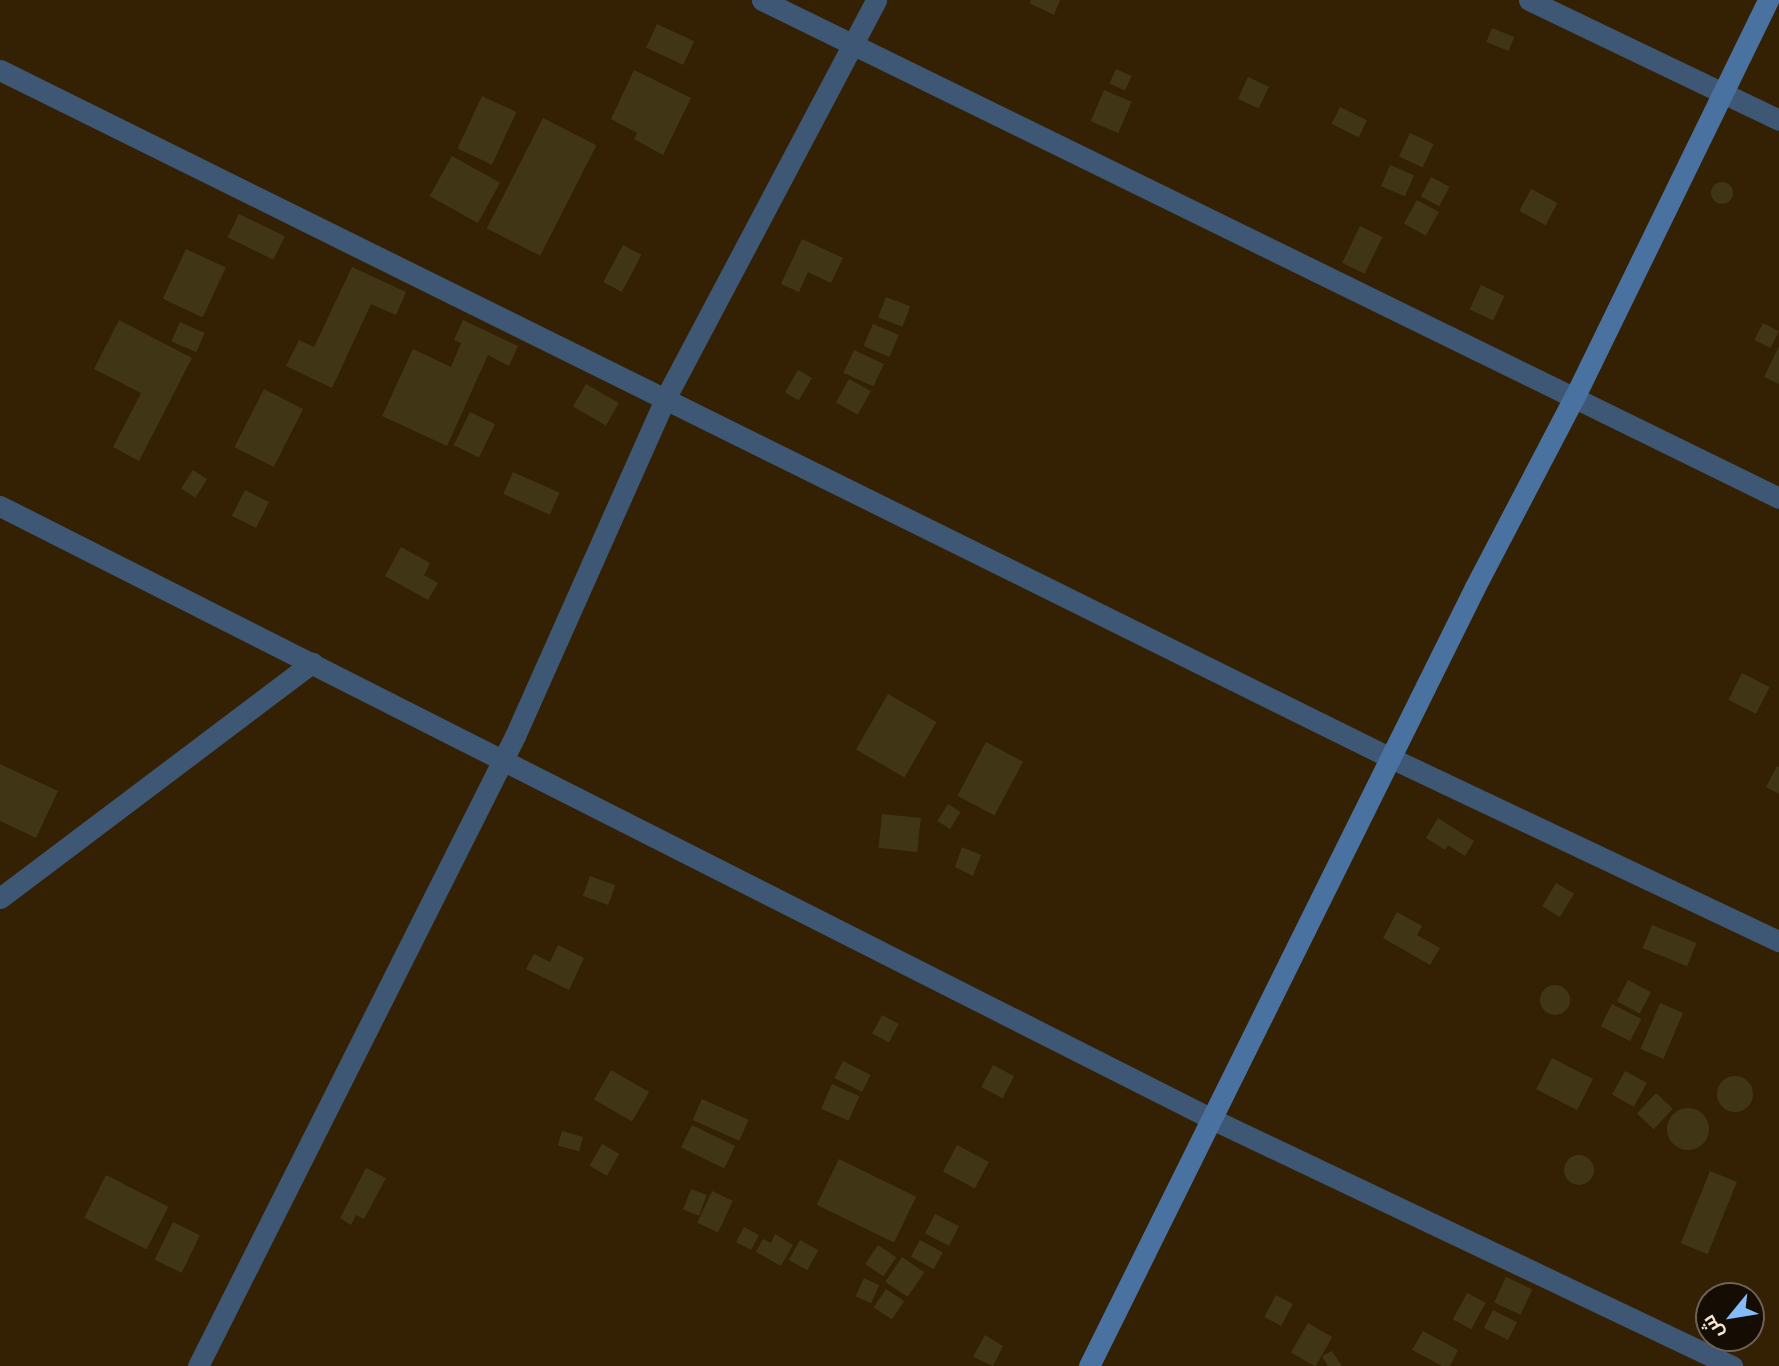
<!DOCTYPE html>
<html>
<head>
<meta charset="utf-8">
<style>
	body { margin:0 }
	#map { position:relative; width:1779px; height:1366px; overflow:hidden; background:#342002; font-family:"Alegreya Sans",Cairo,sans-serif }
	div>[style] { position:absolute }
	.building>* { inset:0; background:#403615; transform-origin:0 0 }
	.round { border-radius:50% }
	.street>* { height:21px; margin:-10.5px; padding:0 10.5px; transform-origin:10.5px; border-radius:10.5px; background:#3d5774 }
	.secondary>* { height:21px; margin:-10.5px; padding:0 10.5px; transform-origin:10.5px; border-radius:10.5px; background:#4972a1 }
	span { translate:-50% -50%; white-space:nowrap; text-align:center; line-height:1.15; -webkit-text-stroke:5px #150c03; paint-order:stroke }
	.north { position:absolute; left:1695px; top:1282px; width:70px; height:70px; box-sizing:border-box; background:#150c03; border:2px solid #6d6256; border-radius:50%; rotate:240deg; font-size:19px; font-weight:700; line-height:28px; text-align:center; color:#f1e4d3 }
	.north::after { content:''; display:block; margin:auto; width:24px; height:32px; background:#84bbfb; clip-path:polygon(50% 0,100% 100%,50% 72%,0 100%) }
</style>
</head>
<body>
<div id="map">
	<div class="building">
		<div style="clip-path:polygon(1031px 0,1060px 0,1054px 15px,1029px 3px)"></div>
		<div style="left:657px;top:24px;width:41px;height:26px;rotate:25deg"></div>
		<div style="left:1492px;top:28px;width:24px;height:15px;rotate:22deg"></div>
		<div style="left:1116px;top:69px;width:17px;height:16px;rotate:24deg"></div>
		<div style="clip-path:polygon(634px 70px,691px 98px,663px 155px,634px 139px,637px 133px,611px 119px)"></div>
		<div style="left:1248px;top:77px;width:23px;height:24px;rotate:25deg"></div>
		<div style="left:1104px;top:90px;width:30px;height:34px;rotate:23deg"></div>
		<div style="left:482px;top:96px;width:38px;height:58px;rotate:25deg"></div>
		<div style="left:1340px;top:107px;width:30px;height:19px;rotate:26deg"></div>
		<div style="left:543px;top:118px;width:60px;height:124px;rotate:27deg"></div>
		<div style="left:1410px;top:133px;width:26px;height:26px;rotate:25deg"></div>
		<div style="left:452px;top:156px;width:55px;height:46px;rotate:29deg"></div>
		<div style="left:1390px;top:165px;width:26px;height:23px;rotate:23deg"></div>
		<div style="left:1431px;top:177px;width:21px;height:22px;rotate:28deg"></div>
		<div class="round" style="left:1711px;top:182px;width:22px;height:22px"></div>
		<div style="left:1531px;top:189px;width:30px;height:25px;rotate:28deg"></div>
		<div style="left:1417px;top:200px;width:25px;height:27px;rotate:29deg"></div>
		<div style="left:239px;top:214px;width:51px;height:26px;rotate:26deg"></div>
		<div style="left:1360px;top:226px;width:25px;height:41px;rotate:26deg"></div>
		<div style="clip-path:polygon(802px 239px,843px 258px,831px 283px,808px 272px,799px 292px,781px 284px)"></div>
		<div style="left:623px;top:245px;width:21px;height:42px;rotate:28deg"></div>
		<div style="left:186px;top:249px;width:44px;height:55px;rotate:25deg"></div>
		<div style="clip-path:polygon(352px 267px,406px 292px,396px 315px,371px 304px,332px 388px,286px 366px,299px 340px,314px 347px)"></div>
		<div style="left:1481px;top:285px;width:26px;height:27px;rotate:25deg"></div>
		<div style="left:886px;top:297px;width:26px;height:22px;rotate:21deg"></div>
		<div style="clip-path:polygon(119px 320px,192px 358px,139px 461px,113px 447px,141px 393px,94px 369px)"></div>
		<div style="clip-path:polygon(463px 320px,518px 346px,509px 366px,488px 355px,447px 446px,382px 416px,413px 349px,451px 367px,461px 343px,454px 340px)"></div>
		<div style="left:180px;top:322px;width:27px;height:21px;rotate:24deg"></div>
		<div style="left:1763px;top:323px;width:18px;height:19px;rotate:27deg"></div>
		<div style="left:873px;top:324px;width:28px;height:24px;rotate:23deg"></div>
		<div style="clip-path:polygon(1779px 346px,1779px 384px,1764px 377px)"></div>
		<div style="left:854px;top:350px;width:33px;height:25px;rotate:25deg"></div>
		<div style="left:798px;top:370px;width:16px;height:26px;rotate:30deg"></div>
		<div style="left:849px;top:379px;width:25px;height:27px;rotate:29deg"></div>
		<div style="left:586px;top:384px;width:38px;height:26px;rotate:30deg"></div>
		<div style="left:264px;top:389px;width:44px;height:65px;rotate:27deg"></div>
		<div style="left:470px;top:412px;width:28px;height:37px;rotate:26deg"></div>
		<div style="left:193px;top:470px;width:17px;height:22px;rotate:33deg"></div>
		<div style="left:513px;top:472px;width:51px;height:24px;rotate:24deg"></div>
		<div style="left:245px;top:490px;width:27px;height:29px;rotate:27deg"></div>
		<div style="clip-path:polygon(401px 547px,430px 563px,424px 575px,438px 583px,428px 600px,385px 576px)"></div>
		<div style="left:1742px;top:673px;width:31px;height:30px;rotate:27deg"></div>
		<div style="left:888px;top:694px;width:56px;height:64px;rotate:30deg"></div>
		<div style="left:986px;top:742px;width:42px;height:61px;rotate:28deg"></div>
		<div style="clip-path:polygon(0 764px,58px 791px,36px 838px,0 821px)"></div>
		<div style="clip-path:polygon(1777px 766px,1779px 767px,1779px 794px,1766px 787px)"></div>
		<div style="left:948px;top:804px;width:15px;height:20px;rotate:32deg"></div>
		<div style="left:882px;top:814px;width:39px;height:34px;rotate:6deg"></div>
		<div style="clip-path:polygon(1438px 818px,1474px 841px,1465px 856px,1448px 845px,1445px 850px,1426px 838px)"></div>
		<div style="clip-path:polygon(962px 847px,981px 855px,973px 876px,955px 867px)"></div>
		<div style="left:590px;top:876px;width:27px;height:21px;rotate:20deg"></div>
		<div style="left:1556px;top:883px;width:21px;height:27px;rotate:31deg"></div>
		<div style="clip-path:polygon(1397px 912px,1422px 926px,1417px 935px,1440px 948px,1430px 965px,1383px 938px)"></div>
		<div style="left:1652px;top:925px;width:48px;height:25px;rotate:22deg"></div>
		<div style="clip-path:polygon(558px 945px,584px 958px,569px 990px,526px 969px,534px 954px,550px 962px)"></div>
		<div style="left:1628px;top:980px;width:26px;height:24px;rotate:28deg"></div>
		<div class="round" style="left:1540px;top:985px;width:30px;height:30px"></div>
		<div style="left:1660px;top:1003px;width:25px;height:50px;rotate:23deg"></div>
		<div style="left:1612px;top:1004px;width:33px;height:25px;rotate:27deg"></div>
		<div style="left:882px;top:1015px;width:19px;height:21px;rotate:28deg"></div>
		<div style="left:1552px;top:1058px;width:46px;height:35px;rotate:27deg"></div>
		<div style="left:843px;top:1061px;width:31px;height:19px;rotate:27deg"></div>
		<div style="left:993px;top:1065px;width:24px;height:25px;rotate:28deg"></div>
		<div style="left:611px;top:1070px;width:44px;height:34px;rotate:30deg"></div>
		<div style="left:1625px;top:1071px;width:25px;height:27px;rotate:29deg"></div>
		<div class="round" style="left:1717px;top:1076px;width:36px;height:36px"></div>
		<div style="left:832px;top:1084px;width:30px;height:27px;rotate:24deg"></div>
		<div style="left:1656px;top:1093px;width:23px;height:28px;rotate:43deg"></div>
		<div style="left:702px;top:1099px;width:51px;height:23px;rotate:24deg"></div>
		<div class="round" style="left:1667px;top:1108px;width:42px;height:42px"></div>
		<div style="left:692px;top:1125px;width:48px;height:25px;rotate:26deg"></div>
		<div style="left:562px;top:1131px;width:22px;height:15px;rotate:16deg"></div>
		<div style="left:602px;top:1144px;width:20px;height:25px;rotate:30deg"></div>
		<div style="left:957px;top:1145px;width:36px;height:30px;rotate:28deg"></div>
		<div class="round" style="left:1564px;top:1155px;width:30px;height:30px"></div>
		<div style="left:839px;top:1159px;width:86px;height:51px;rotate:26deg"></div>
		<div style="clip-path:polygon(366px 1168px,386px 1178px,364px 1219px,356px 1215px,351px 1225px,340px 1218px)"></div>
		<div style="left:1710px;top:1171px;width:29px;height:78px;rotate:22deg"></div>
		<div style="left:106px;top:1175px;width:70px;height:48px;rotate:27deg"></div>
		<div style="left:691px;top:1189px;width:17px;height:22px;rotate:21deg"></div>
		<div style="left:712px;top:1191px;width:23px;height:35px;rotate:25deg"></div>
		<div style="left:935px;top:1214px;width:27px;height:22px;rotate:27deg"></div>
		<div style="left:173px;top:1222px;width:30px;height:42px;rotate:26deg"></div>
		<div style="left:744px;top:1227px;width:17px;height:17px;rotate:28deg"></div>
		<div style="clip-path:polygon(775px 1234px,793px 1245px,781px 1266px,756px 1252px,763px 1239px,771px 1243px)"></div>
		<div style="left:800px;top:1240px;width:21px;height:23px;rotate:29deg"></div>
		<div style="left:920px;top:1240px;width:26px;height:19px;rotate:29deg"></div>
		<div style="left:878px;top:1245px;width:22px;height:23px;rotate:34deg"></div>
		<div style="left:902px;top:1257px;width:27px;height:30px;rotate:34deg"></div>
		<div style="left:1506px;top:1277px;width:29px;height:28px;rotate:25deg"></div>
		<div style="left:864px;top:1278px;width:17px;height:20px;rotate:25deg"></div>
		<div style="left:886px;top:1289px;width:22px;height:22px;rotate:34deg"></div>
		<div style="left:1467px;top:1293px;width:21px;height:30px;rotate:28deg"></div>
		<div style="left:1276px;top:1295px;width:19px;height:25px;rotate:28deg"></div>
		<div style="left:1493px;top:1310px;width:27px;height:20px;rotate:27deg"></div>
		<div style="left:1308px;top:1323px;width:28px;height:34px;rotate:30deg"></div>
		<div style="clip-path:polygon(1423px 1331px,1458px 1350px,1450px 1366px,1442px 1366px,1412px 1350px)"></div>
		<div style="clip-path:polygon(985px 1335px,1003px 1346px,993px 1366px,973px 1357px)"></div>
		<div style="clip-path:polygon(1332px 1351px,1342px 1366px,1328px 1366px,1322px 1356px)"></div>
	</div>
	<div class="street">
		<div style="left:762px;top:0;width:1132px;rotate:26.09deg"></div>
		<div style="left:1529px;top:0;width:277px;rotate:25.6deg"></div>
		<div style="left:0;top:70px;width:1552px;rotate:26.32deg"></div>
		<div style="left:1391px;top:758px;width:429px;rotate:25.3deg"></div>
		<div style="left:0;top:506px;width:1358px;rotate:26.83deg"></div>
		<div style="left:1212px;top:1119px;width:576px;rotate:25.41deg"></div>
		<div style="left:0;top:898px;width:391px;rotate:-37deg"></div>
		<div style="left:198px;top:1366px;width:705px;rotate:-63.29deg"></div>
		<div style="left:515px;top:736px;width:369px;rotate:-66deg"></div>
		<div style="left:665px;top:399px;width:451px;rotate:-62.1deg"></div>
	</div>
	<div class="secondary">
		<div style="left:1089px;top:1366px;width:869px;rotate:-63.64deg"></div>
		<div style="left:1475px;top:587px;width:216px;rotate:-62.4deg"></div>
		<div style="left:1575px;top:396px;width:441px;rotate:-64deg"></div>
	</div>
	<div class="north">ش</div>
</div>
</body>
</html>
